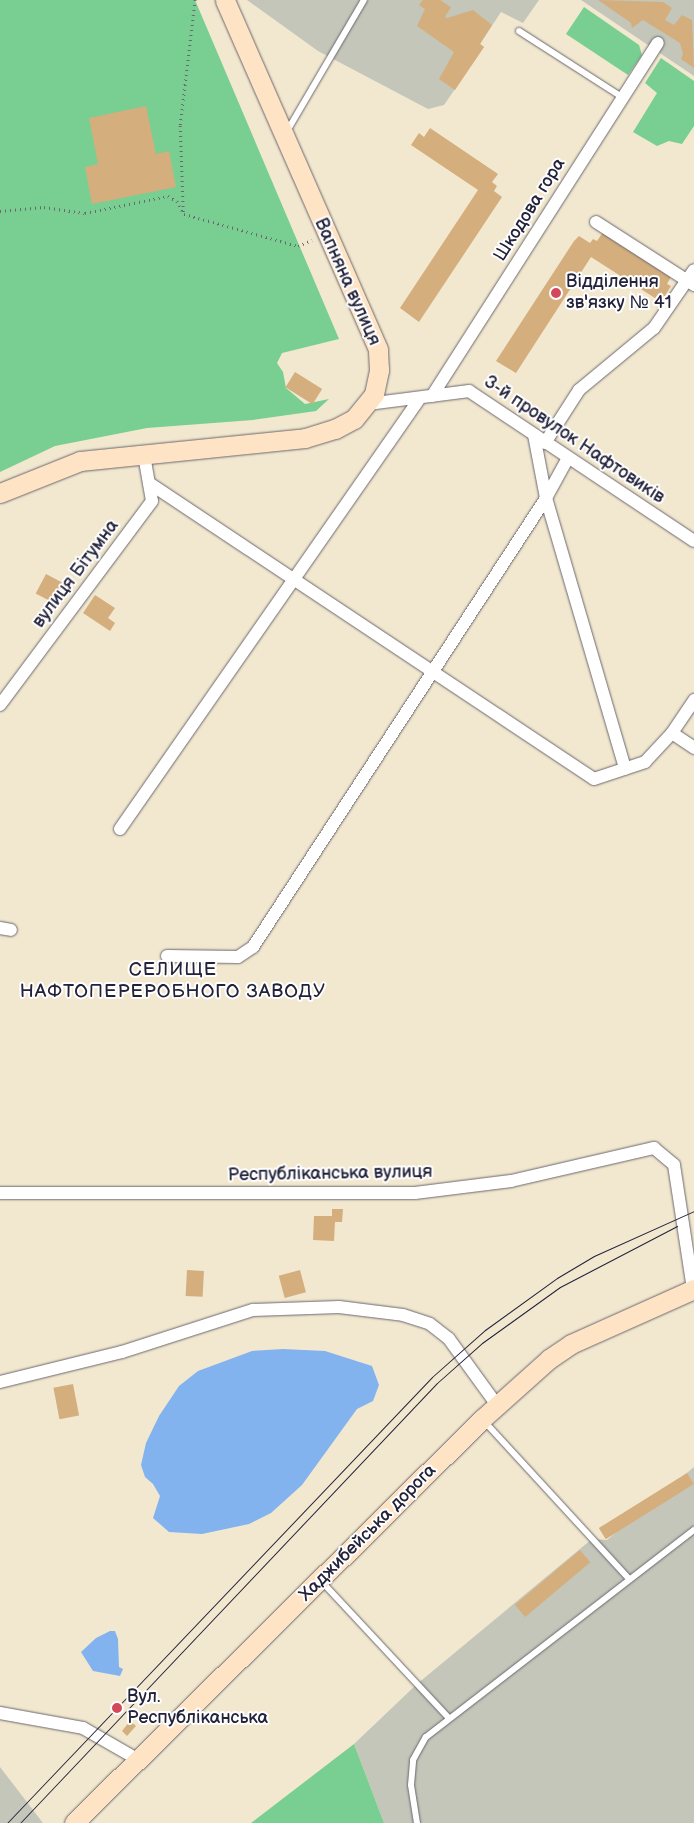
<!DOCTYPE html>
<html>
<head>
<meta charset="utf-8">
<style>
	body { margin:0 }
	#map { position:relative; width:694px; height:1823px; overflow:hidden; background:#f2e8cf; font-family:"Balsamiq Sans",sans-serif }
	div>[style] { position:absolute }
	.industrial>* { inset:0; background:#c3c6b9 }
	.green>* { inset:0; background:#79ce91 }
	.water>* { inset:0; background:#83b3ee }
	.building>* { inset:0; background:#d5ae7e; transform-origin:0 0 }
	.path>* { height:2.5px; margin-top:-1.25px; transform-origin:0; background:repeating-linear-gradient(90deg,#6b676f 0 1px,transparent 0 5px) }
	.roads { filter:drop-shadow(0 0 1px #6b676f) drop-shadow(0 0 1px #6b676f) }
	.lane>* { height:6px; margin:-3px; padding:0 3px; transform-origin:3px; border-radius:3px; background:#fff }
	.street>* { height:12px; margin:-6px; padding:0 6px; transform-origin:6px; border-radius:6px; background:#fff }
	.secondary>* { height:19px; margin:-9.5px; padding:0 9.5px; transform-origin:9.5px; border-radius:9.5px; background:#fee4c5 }
	.tram>* { height:1px; margin:-0.5px; padding:0 0.5px; transform-origin:0.5px; border-radius:0.5px; background:#22223b }
	.dots>* { width:14px; height:14px; translate:-50% -50%; box-sizing:border-box; border:2px solid #fff; border-radius:50% }
	span { translate:-50% -50%; white-space:nowrap; text-align:center; line-height:1.15; -webkit-text-stroke:4px #fff; paint-order:stroke }
	.street-label { font-size:18px; color:#22223b }
	.poi-label { font-size:18px; color:#22223b }
	.left { translate:0 -50%; text-align:left }
	.neighbourhood-label { font-size:19px; color:#22223b; letter-spacing:1px }
</style>
</head>
<body>
<div id="map">
	<div class="industrial">
		<div style="clip-path:polygon(247px 0,539px 0,523px 23px,501px 12px,480px 44px,484px 47px,444px 105px,428px 109px,318px 51px)"></div>
		<div style="clip-path:polygon(581px 0,694px 0,694px 76px)"></div>
		<div style="clip-path:polygon(694px 1467px,694px 1823px,384px 1823px,354px 1744px,417px 1684px,592px 1539px,607px 1540px)"></div>
		<div style="clip-path:polygon(0 1767px,43px 1823px,0 1823px)"></div>
	</div>
	<div class="green">
		<div style="clip-path:polygon(0 0,195px 0,339px 339px,282px 353px,277px 363px,283px 372px,286px 388px,305px 404px,329px 399px,316px 411px,253px 420px,147px 428px,55px 446px,0 472px)"></div>
		<div style="clip-path:polygon(584px 7px,639px 45px,642px 55px,628px 75px,566px 34px)"></div>
		<div style="clip-path:polygon(661px 58px,694px 81px,694px 126px,682px 144px,669px 141px,657px 146px,633px 132px,657px 93px,645px 83px)"></div>
		<div style="clip-path:polygon(354px 1744px,384px 1823px,251px 1823px)"></div>
	</div>
	<div class="water">
		<div style="clip-path:polygon(283px 1349px,325px 1351px,372px 1366px,379px 1385px,373px 1401px,357px 1409px,302px 1485px,271px 1513px,249px 1524px,202px 1534px,169px 1532px,153px 1518px,160px 1496px,153px 1484px,145px 1477px,141px 1465px,146px 1443px,159px 1416px,179px 1386px,198px 1371px,252px 1351px)"></div>
		<div style="clip-path:polygon(110px 1631px,115px 1631px,118px 1639px,119px 1667px,123px 1669px,120px 1676px,93px 1671px,81px 1652px,96px 1638px)"></div>
	</div>
	<div class="building">
		<div style="clip-path:polygon(423px 0,440px 0,451px 7px,445px 17px,447px 18px,473px 10px,492px 25px,480px 44px,484px 47px,455px 90px,439px 79px,454px 52px,417px 26px,425px 9px,419px 5px)"></div>
		<div style="clip-path:polygon(598px 0,663px 2px,672px 8px,665px 20px,674px 25px,682px 15px,692px 20px,694px 68px,681px 59px,683px 54px,680px 43px,643px 20px,632px 28px,631px 23px)"></div>
		<div style="clip-path:polygon(146px 106px,156px 154px,169px 151px,176px 187px,92px 204px,85px 167px,98px 164px,89px 118px)"></div>
		<div style="clip-path:polygon(430px 128px,498px 174px,492px 182px,497px 186px,494px 191px,502px 197px,419px 322px,400px 308px,478px 190px,411px 145px,419px 133px,424px 137px)"></div>
		<div style="clip-path:polygon(603px 232px,671px 277px,667px 284px,671px 286px,661px 302px,591px 257px,516px 373px,496px 361px,574px 241px,579px 236px,590px 243px,593px 239px,597px 241px)"></div>
		<div style="left:295px;top:372px;width:32px;height:18px;rotate:32deg"></div>
		<div style="left:46px;top:574px;width:21px;height:22px;rotate:28deg"></div>
		<div style="clip-path:polygon(95px 595px,115px 608px,108px 618px,115px 623px,110px 631px,83px 613px)"></div>
		<div style="clip-path:polygon(332px 1209px,343px 1209px,342px 1222px,335px 1222px,334px 1241px,313px 1240px,314px 1216px,332px 1216px)"></div>
		<div style="left:187px;top:1270px;width:17px;height:26px;rotate:3deg"></div>
		<div style="left:300px;top:1270px;width:23px;height:22px;rotate:75deg"></div>
		<div style="left:73px;top:1384px;width:32px;height:20px;rotate:79deg"></div>
		<div style="left:687px;top:1473px;width:13px;height:104px;rotate:58deg"></div>
		<div style="left:580px;top:1550px;width:16px;height:85px;rotate:50deg"></div>
		<div style="clip-path:polygon(130px 1721px,136px 1726px,127px 1736px,122px 1731px)"></div>
	</div>
	<div class="path">
		<div style="left:0;top:211px;width:44px;rotate:-5.2deg"></div>
		<div style="left:44px;top:207px;width:41px;rotate:8.3deg"></div>
		<div style="left:85px;top:213px;width:85px;rotate:-11.6deg"></div>
		<div style="left:168px;top:196px;width:10px;rotate:29deg"></div>
		<div style="left:177px;top:201px;width:15px;rotate:62deg"></div>
		<div style="left:184px;top:214px;width:118px;rotate:15.7deg"></div>
		<div style="left:298px;top:246px;width:15px;rotate:-23deg"></div>
		<div style="left:183px;top:212px;width:87px;rotate:-92deg"></div>
		<div style="left:180px;top:125px;width:126px;rotate:-83.2deg"></div>
	</div>
	<div class="roads">
		<div class="lane">
			<div style="left:519px;top:31px;width:122px;rotate:32.7deg"></div>
			<div style="left:286px;top:133px;width:154px;rotate:-59.6deg"></div>
			<div style="left:483px;top:1420px;width:216px;rotate:47.4deg"></div>
			<div style="left:322px;top:1582px;width:185px;rotate:47deg"></div>
			<div style="left:417px;top:1823px;width:38px;rotate:-99deg"></div>
			<div style="left:411px;top:1785px;width:25px;rotate:-85deg"></div>
			<div style="left:413px;top:1760px;width:26px;rotate:-61deg"></div>
			<div style="left:426px;top:1737px;width:339px;rotate:-37.7deg"></div>
		</div>
		<div class="street">
			<div style="left:596px;top:222px;width:117px;rotate:32.7deg"></div>
			<div style="left:432px;top:396px;width:419px;rotate:-57.4deg"></div>
			<div style="left:368px;top:404px;width:102px;rotate:-7.3deg"></div>
			<div style="left:469px;top:391px;width:270px;rotate:33.7deg"></div>
			<div style="left:534px;top:435px;width:64px;rotate:79.2deg"></div>
			<div style="left:546px;top:498px;width:282px;rotate:73.7deg"></div>
			<div style="left:545px;top:443px;width:63px;rotate:-57.3deg"></div>
			<div style="left:579px;top:390px;width:97px;rotate:-39.6deg"></div>
			<div style="left:654px;top:328px;width:70px;rotate:-55.4deg"></div>
			<div style="left:149px;top:483px;width:534px;rotate:33.63deg"></div>
			<div style="left:594px;top:779px;width:54px;rotate:-18.4deg"></div>
			<div style="left:645px;top:762px;width:40px;rotate:-47deg"></div>
			<div style="left:672px;top:733px;width:40px;rotate:-56deg"></div>
			<div style="left:0;top:705px;width:254px;rotate:-53.3deg"></div>
			<div style="left:152px;top:501px;width:47px;rotate:-99.9deg"></div>
			<div style="left:672px;top:733px;width:27px;rotate:34deg"></div>
			<div style="left:120px;top:829px;width:525px;rotate:-55.16deg"></div>
			<div style="left:0;top:928px;width:11px;rotate:10deg"></div>
			<div style="left:167px;top:956px;width:71px;rotate:0.8deg"></div>
			<div style="left:238px;top:957px;width:18px;rotate:-34deg"></div>
			<div style="left:253px;top:947px;width:536px;rotate:-56.87deg"></div>
			<div style="left:546px;top:498px;width:46px;rotate:-61.2deg"></div>
			<div style="left:0;top:1193px;width:415px"></div>
			<div style="left:415px;top:1193px;width:97px;rotate:-7.1deg"></div>
			<div style="left:511px;top:1181px;width:147px;rotate:-13deg"></div>
			<div style="left:654px;top:1148px;width:26px;rotate:40deg"></div>
			<div style="left:674px;top:1165px;width:125px;rotate:81.3deg"></div>
			<div style="left:0;top:1382px;width:126px;rotate:-13.8deg"></div>
			<div style="left:122px;top:1352px;width:138px;rotate:-17.8deg"></div>
			<div style="left:253px;top:1310px;width:86px;rotate:-2deg"></div>
			<div style="left:339px;top:1307px;width:64px;rotate:7.1deg"></div>
			<div style="left:403px;top:1315px;width:28px;rotate:18deg"></div>
			<div style="left:430px;top:1324px;width:24px;rotate:38deg"></div>
			<div style="left:449px;top:1339px;width:82px;rotate:54deg"></div>
			<div style="left:0;top:1713px;width:84px;rotate:10.2deg"></div>
			<div style="left:83px;top:1728px;width:62px;rotate:29.9deg"></div>
		</div>
		<div class="secondary">
			<div style="left:0;top:493px;width:86px;rotate:-21.8deg"></div>
			<div style="left:80px;top:461px;width:226px;rotate:-5.8deg"></div>
			<div style="left:305px;top:438px;width:31px;rotate:-17deg"></div>
			<div style="left:335px;top:429px;width:21px;rotate:-28deg"></div>
			<div style="left:354px;top:419px;width:32px;rotate:-51deg"></div>
			<div style="left:374px;top:394px;width:25px;rotate:-78deg"></div>
			<div style="left:379px;top:370px;width:21px;rotate:-93deg"></div>
			<div style="left:378px;top:349px;width:381px;rotate:-113.7deg"></div>
			<div style="left:74px;top:1823px;width:574px;rotate:-44.72deg"></div>
			<div style="left:482px;top:1419px;width:90px;rotate:-41.8deg"></div>
			<div style="left:549px;top:1359px;width:27px;rotate:-34deg"></div>
			<div style="left:571px;top:1344px;width:135px;rotate:-24.1deg"></div>
		</div>
	</div>
	<div class="tram">
		<div style="left:7px;top:1823px;width:616px;rotate:-46.38deg"></div>
		<div style="left:432px;top:1377px;width:71px;rotate:-41.6deg"></div>
		<div style="left:485px;top:1330px;width:89px;rotate:-35.8deg"></div>
		<div style="left:557px;top:1278px;width:43px;rotate:-30.7deg"></div>
		<div style="left:594px;top:1256px;width:110px;rotate:-24.2deg"></div>
		<div style="left:20px;top:1823px;width:606px;rotate:-46.54deg"></div>
		<div style="left:437px;top:1383px;width:60px;rotate:-41.6deg"></div>
		<div style="left:482px;top:1343px;width:96px;rotate:-35.7deg"></div>
		<div style="left:560px;top:1287px;width:132px;rotate:-27.5deg"></div>
	</div>
	<div class="dots">
		<div style="left:556px;top:293px;background:#d1495b"></div>
		<div style="left:117px;top:1708px;background:#d1495b"></div>
	</div>
	<div class="street-label">
		<span style="left:530px;top:210px;rotate:-58deg">Шкодова гора</span>
		<span style="left:347px;top:282px;rotate:66deg">Вапняна вулиця</span>
		<span style="left:574px;top:440px;rotate:34deg">3-й провулок Нафтовиків</span>
		<span style="left:76px;top:574px;rotate:-53deg">вулиця Бітумна</span>
		<span style="left:330px;top:1174px;rotate:-1deg">Республіканська вулиця</span>
		<span style="left:368px;top:1533px;rotate:-45deg">Хаджибейська дорога</span>
	</div>
	<div class="poi-label">
		<span class="left" style="left:566px;top:293px">Відділення<br>зв'язку № 41</span>
		<span class="left" style="left:127px;top:1708px">Вул.<br>Республіканська</span>
	</div>
	<div class="neighbourhood-label">
		<span style="left:173px;top:981px">СЕЛИЩЕ<br>НАФТОПЕРЕРОБНОГО ЗАВОДУ</span>
	</div>
</div>
</body>
</html>
